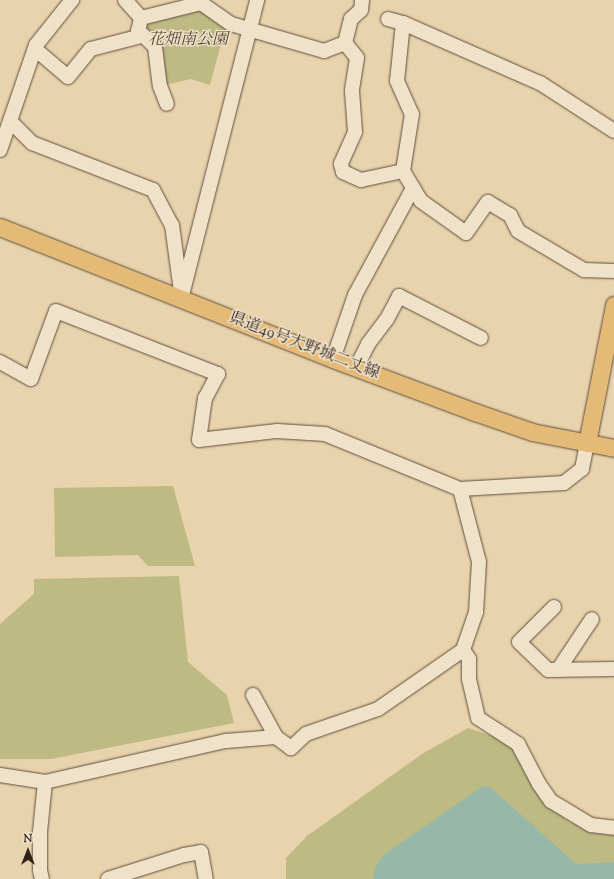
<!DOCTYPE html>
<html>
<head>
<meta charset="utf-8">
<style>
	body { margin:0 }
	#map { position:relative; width:614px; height:879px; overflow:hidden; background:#e8d3ac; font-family:"Sorts Mill Goudy","Noto Serif JP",serif }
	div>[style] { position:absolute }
	.green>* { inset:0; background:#bdba84 }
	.water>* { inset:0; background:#97b8a8 }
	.roads { filter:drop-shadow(0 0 1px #5e4e3e) drop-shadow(0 0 1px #5e4e3e) }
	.minor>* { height:14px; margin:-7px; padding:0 7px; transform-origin:7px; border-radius:7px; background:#f0e2c9 }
	.major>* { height:17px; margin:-8.5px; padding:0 8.5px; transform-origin:8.5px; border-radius:8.5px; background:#e4ba76 }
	span { translate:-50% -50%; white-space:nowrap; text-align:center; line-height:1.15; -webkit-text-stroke:3px #f0e2c9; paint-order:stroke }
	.park-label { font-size:16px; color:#534734; font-style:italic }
	.street-label { font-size:16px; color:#30211a }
	.north { position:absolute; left:8px; top:831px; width:40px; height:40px; -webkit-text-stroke:3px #f0e2c9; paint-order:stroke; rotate:0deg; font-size:11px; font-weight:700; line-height:16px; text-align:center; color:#30211a }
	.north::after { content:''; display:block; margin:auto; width:14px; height:18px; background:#30211a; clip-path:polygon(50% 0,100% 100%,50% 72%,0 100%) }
</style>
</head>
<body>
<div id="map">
	<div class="green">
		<div style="clip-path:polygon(201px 3px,227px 21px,210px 85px,191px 79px,160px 86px,160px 71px,138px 30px,141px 18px)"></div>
		<div style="clip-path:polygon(173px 486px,195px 566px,148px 566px,138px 555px,55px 557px,54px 488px)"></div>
		<div style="clip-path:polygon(179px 576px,188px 662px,227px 695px,234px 723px,51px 759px,0 759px,0 624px,34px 594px,34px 579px)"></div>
		<div style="clip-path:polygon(468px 728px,511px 742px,543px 798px,569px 822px,605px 834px,614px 832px,614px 879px,286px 879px,286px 858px,307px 836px,422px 754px)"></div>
	</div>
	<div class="water">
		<div style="clip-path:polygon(483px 786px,490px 787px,576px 864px,614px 862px,614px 879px,373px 879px,375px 869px,382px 856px)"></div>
	</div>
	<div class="roads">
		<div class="minor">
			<div style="left:125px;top:0;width:24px;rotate:48deg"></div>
			<div style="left:141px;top:18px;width:62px;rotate:-14deg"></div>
			<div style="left:201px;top:3px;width:37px;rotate:35deg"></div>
			<div style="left:231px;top:24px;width:97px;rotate:16.2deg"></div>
			<div style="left:324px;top:51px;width:22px;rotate:-21deg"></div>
			<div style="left:345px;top:43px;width:19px;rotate:51deg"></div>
			<div style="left:357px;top:58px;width:33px;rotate:99deg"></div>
			<div style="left:352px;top:91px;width:41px;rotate:85.8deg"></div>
			<div style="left:355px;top:132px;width:35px;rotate:114deg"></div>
			<div style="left:341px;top:164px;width:8px;rotate:76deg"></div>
			<div style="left:343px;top:172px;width:20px;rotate:24deg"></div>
			<div style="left:361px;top:180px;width:43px;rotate:-12.1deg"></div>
			<div style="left:403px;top:171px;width:35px;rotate:59deg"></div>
			<div style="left:421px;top:201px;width:55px;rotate:35.4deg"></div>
			<div style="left:466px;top:233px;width:38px;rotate:-55deg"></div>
			<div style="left:488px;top:202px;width:26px;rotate:31deg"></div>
			<div style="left:510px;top:215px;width:18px;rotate:63deg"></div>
			<div style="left:518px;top:231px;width:77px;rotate:30.6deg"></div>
			<div style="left:584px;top:270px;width:30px;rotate:2deg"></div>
			<div style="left:388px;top:19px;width:16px;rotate:15deg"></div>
			<div style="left:403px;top:23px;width:58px;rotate:95.9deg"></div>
			<div style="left:397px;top:81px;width:36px;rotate:66deg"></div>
			<div style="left:412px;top:114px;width:58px;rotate:99deg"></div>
			<div style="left:403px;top:23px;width:150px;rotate:23.7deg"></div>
			<div style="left:540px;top:83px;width:88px;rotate:33deg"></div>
			<div style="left:138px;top:30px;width:24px;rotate:45deg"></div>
			<div style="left:155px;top:47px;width:39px;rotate:83deg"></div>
			<div style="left:160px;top:86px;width:19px;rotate:69deg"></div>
			<div style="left:345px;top:43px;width:25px;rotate:-76deg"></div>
			<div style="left:351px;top:19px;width:13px;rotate:-42deg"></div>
			<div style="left:361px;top:10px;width:10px;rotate:-84deg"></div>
			<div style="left:35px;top:49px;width:43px;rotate:40.3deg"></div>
			<div style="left:68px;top:77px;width:36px;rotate:-51deg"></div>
			<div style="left:91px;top:49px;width:48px;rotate:-14.6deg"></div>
			<div style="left:137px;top:37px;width:19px;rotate:-78deg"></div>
			<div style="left:10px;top:121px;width:31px;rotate:45deg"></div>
			<div style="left:32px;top:143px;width:130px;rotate:21.2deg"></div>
			<div style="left:153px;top:190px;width:40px;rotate:62deg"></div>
			<div style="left:172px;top:225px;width:68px;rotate:82.3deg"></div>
			<div style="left:0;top:150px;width:111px;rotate:-71.1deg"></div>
			<div style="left:36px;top:45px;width:58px;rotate:-51.3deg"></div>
			<div style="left:181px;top:299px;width:309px;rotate:-75.7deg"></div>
			<div style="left:333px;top:359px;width:68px;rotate:-71deg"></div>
			<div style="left:355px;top:295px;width:122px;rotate:-61.5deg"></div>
			<div style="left:0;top:362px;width:35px;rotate:29deg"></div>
			<div style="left:31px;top:379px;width:72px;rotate:-69.8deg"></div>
			<div style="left:56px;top:311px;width:174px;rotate:21.3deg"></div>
			<div style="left:218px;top:374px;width:27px;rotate:118deg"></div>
			<div style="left:205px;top:398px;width:42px;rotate:98.1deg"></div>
			<div style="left:199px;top:440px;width:79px;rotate:-6.6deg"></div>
			<div style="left:277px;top:431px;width:48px;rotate:3.6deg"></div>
			<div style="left:325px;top:434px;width:146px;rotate:22.2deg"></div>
			<div style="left:460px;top:489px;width:75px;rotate:75.4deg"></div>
			<div style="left:479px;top:562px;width:50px;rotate:93.4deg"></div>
			<div style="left:476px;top:612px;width:40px;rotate:108.9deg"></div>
			<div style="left:463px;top:650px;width:103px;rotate:145.2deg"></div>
			<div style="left:378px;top:709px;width:76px;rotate:160.9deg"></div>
			<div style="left:306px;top:734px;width:21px;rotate:137deg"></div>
			<div style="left:291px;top:748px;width:19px;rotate:-144deg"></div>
			<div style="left:356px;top:368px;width:27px;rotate:-63deg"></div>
			<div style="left:368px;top:344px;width:31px;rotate:-53deg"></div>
			<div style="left:387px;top:319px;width:26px;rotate:-62deg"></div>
			<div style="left:399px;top:296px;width:92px;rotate:27.1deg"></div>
			<div style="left:460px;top:489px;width:104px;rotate:-3.3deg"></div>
			<div style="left:564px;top:483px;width:23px;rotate:-38deg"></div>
			<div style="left:582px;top:469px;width:26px;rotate:-79deg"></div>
			<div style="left:554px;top:607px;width:49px;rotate:135deg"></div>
			<div style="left:519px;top:642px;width:40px;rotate:44deg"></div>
			<div style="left:548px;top:670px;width:66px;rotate:-0.9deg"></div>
			<div style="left:463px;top:650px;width:11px;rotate:56deg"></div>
			<div style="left:469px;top:659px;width:20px;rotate:90deg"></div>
			<div style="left:469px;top:679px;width:40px;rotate:77deg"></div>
			<div style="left:478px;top:718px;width:48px;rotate:33deg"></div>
			<div style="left:518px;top:744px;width:45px;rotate:62.3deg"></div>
			<div style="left:539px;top:784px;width:21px;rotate:55deg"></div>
			<div style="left:551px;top:801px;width:47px;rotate:31deg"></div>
			<div style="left:591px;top:825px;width:23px;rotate:7deg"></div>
			<div style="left:558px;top:670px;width:61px;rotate:-56.3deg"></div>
			<div style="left:0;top:775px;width:46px;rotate:8.8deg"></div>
			<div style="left:45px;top:782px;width:186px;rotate:-12.8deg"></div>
			<div style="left:226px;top:741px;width:50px;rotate:-4.6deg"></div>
			<div style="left:276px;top:737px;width:48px;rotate:-118.7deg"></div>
			<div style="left:42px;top:879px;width:9px;rotate:-103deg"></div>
			<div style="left:40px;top:870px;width:38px;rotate:-90deg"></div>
			<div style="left:40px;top:832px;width:50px;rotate:-84.3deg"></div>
			<div style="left:108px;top:879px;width:80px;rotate:-17.5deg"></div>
			<div style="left:184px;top:855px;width:17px;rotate:-10deg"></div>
			<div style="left:201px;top:852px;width:27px;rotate:80deg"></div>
		</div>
		<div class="major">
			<div style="left:0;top:227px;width:358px;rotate:21.6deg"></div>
			<div style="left:333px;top:359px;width:152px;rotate:20.5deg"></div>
			<div style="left:475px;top:412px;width:60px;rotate:19.3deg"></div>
			<div style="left:532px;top:432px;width:84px;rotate:11deg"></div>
			<div style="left:587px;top:443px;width:141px;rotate:-78.9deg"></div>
		</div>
	</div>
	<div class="park-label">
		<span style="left:188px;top:41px">花畑南公園</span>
	</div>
	<div class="street-label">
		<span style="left:304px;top:347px;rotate:21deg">県道49号大野城二丈線</span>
	</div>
	<div class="north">N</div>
</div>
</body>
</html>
